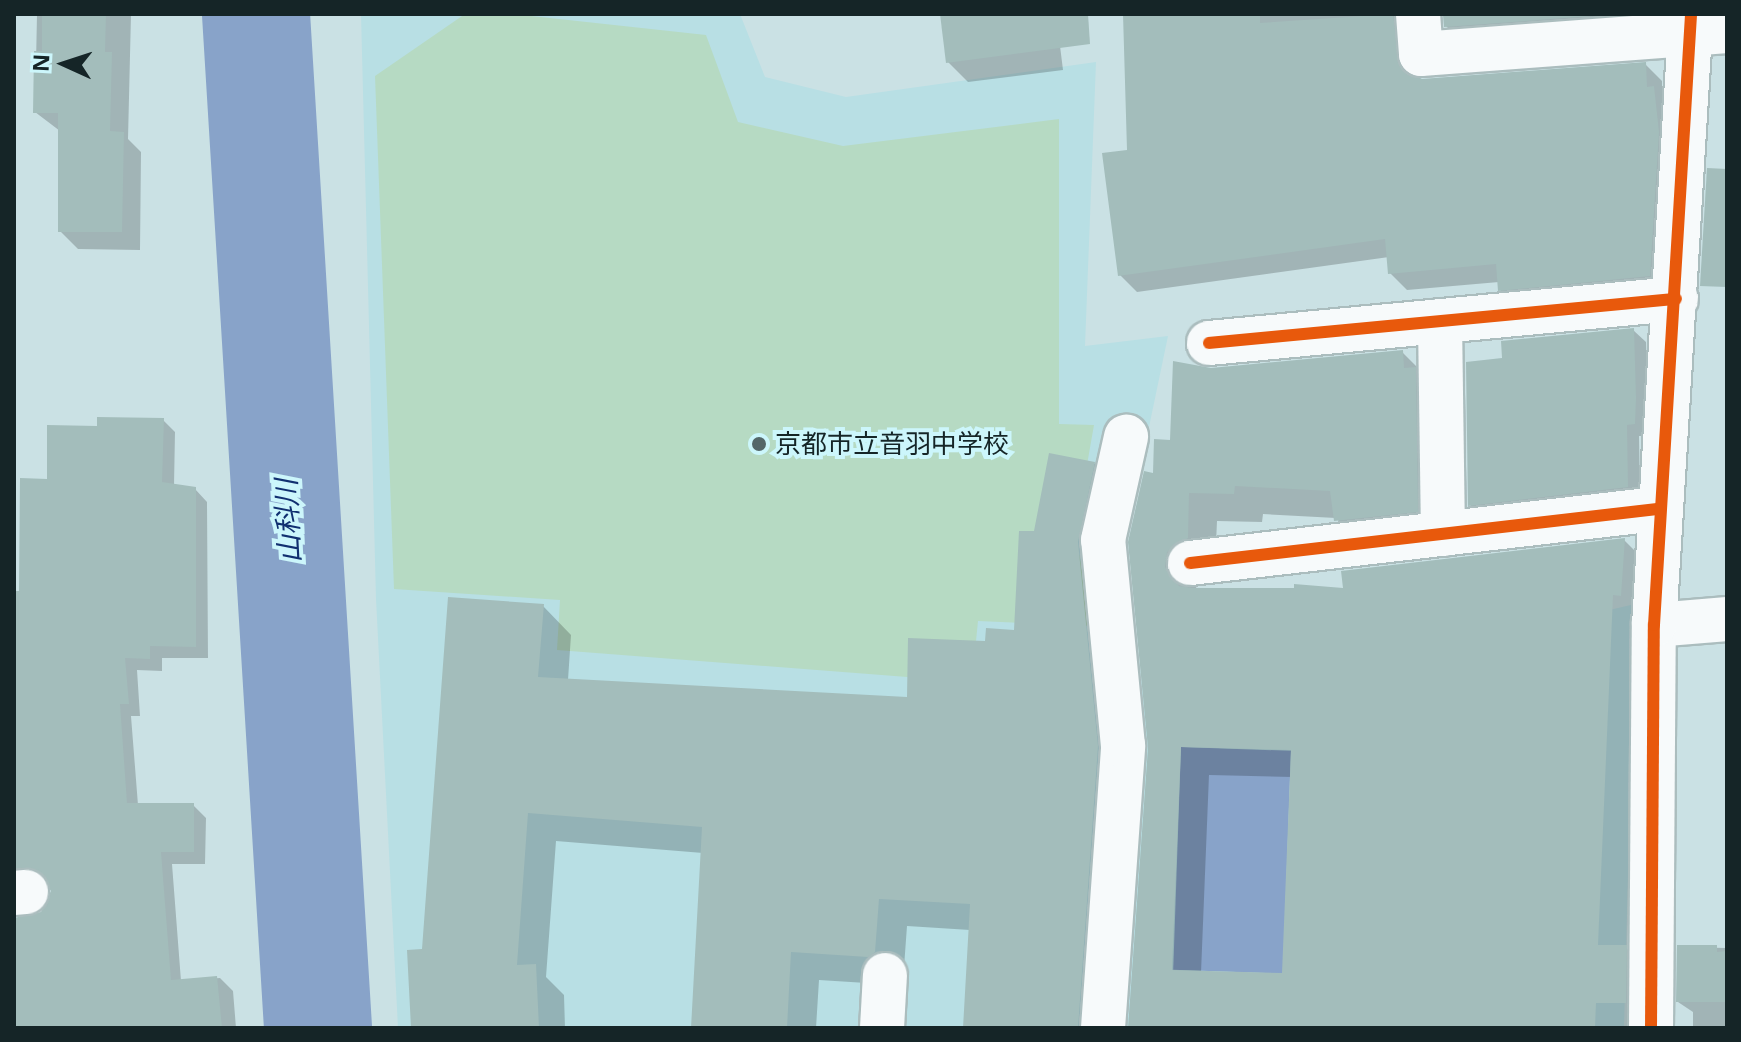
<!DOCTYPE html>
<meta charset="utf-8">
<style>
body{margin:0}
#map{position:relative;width:1741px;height:1042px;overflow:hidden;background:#cae1e4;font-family:"Noto Sans","Noto Sans JP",sans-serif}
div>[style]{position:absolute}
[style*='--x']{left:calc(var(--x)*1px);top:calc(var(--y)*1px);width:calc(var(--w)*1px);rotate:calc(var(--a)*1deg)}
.built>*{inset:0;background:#b8dfe4}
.green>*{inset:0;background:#b6dac3}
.water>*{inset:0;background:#88a3c9;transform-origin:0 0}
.shadow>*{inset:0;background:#0003}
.river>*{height:108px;margin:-54px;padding:0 54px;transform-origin:54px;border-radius:54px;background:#88a3c9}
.building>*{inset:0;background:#a3bdbb}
.roads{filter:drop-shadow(2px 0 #abbdbe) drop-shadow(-2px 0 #abbdbe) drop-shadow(0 2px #abbdbe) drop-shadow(0 -2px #abbdbe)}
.minor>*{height:44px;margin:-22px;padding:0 22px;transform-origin:22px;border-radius:22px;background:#f7fafb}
.cycleway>*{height:12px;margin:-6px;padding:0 6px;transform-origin:6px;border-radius:6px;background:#e8590c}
.dots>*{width:22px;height:22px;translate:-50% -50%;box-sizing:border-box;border:4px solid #ccf6fb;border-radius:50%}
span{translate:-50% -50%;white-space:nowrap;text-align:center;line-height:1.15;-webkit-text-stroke:8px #ccf6fb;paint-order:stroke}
.poi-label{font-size:26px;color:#152527}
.left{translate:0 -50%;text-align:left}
.water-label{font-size:28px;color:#113070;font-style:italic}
.frame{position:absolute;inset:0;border:16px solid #152527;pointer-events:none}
.north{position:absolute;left:24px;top:24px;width:80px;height:80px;-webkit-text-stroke:6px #ccf6fb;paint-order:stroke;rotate:273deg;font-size:22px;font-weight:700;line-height:32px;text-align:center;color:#152527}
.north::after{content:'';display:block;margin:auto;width:28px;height:36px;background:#152527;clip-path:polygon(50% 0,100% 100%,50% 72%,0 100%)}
</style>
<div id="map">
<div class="built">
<i style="clip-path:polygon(361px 14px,740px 14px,765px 77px,846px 97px,1096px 62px,1085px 346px,1168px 336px,1125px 542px,1146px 719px,1635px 604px,1624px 1028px,398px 1028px,376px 599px)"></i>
</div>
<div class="green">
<i style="clip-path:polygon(465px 14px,513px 14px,706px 35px,738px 122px,843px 146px,1059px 119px,1059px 424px,1094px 425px,1075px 533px,1093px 626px,978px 621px,972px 682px,557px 650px,560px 600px,394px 589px,375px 76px)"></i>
</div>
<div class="water">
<i style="left:1181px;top:747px;width:110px;height:223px;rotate:2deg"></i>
</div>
<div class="shadow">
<i style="clip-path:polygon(37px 14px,131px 14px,128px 139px,141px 152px,140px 250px,78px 249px,60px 231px,60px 131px,35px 112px)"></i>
<i style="clip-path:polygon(942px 14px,1056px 14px,1063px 70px,968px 82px,948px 62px)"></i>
<i style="clip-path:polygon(1136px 14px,1421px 14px,1412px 75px,1423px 81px,1645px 64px,1662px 81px,1662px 97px,1671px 105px,1666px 293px,1517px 307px,1500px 290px,1499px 282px,1407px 290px,1390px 273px,1389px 257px,1137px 292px,1120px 275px)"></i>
<i style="clip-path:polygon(1443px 14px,1655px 14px,1656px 29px,1463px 43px,1446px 26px)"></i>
<i style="clip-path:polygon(1633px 330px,1646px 342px,1648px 411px,1646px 436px,1639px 436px,1640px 499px,1482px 517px,1470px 505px,1504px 360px)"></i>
<i style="clip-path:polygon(evenodd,1402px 352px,1431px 381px,1446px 540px,1365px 549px,1336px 518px,1263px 514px,1262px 522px,1217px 521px,1215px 567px,1203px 572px,1196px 588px,1346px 590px,1624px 540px,1653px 569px,1641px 623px,1627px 949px,1655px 976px,1654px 1028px,1130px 1028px,1150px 748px,1155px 475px,1211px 370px,1402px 352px,1209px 775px,1292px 777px,1284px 976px,1201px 973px,1209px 775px)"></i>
<i style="clip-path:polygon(163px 420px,175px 432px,174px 486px,195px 489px,207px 502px,208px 658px,162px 658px,162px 671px,137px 670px,140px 716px,131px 716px,138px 805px,193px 805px,206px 818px,205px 864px,172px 864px,181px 981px,220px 978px,233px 991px,236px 1028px,14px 1028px,14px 919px,42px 914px,53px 891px,48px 882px,14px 885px,14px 796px,49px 481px,99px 428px)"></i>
<i style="clip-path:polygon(1094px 463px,1123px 492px,1108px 1028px,965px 1028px,970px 930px,907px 926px,903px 981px,898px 985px,819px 980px,816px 1028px,693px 1028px,703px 853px,556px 841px,546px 977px,564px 995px,565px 1028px,413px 1028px,424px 951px,543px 606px,571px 635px,568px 680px,909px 699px,987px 643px,1016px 632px,1035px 533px)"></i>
<i style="clip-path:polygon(1679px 947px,1727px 948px,1727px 1028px,1693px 1028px,1693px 1012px,1678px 1002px)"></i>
</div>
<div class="river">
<i style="--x:256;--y:14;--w:1016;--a:86.5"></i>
</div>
<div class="building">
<i style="clip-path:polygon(42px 14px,106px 14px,105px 52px,112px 52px,110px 131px,124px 132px,122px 232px,58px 232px,58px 113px,33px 113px,34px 51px,42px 51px)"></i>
<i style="clip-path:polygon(940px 14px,1088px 14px,1090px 44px,946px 63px)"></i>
<i style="clip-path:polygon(1123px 14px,1260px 14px,1260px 23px,1393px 14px,1400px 67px,1422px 79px,1646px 62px,1647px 87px,1654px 86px,1659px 132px,1650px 276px,1498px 291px,1496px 264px,1388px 274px,1385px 239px,1118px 276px,1102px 153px,1127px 150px)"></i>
<i style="clip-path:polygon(1443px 14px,1620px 14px,1444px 27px)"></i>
<i style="clip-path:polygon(1707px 168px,1727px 169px,1727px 287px,1700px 286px)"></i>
<i style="clip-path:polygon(1634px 328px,1636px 398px,1635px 424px,1627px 425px,1628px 487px,1468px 506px,1466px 362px,1502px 358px,1501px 341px)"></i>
<i style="clip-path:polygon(evenodd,1403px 350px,1404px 368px,1416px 367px,1418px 512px,1334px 521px,1330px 491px,1235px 486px,1234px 494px,1189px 493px,1188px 538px,1167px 552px,1165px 567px,1179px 586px,1192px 588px,1294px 588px,1294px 584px,1343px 588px,1341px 571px,1625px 538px,1621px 596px,1613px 595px,1598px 945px,1627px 945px,1626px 1003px,1596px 1003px,1595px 1028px,1128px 1028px,1148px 748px,1128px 542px,1144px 471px,1153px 473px,1154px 439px,1170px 440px,1173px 361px,1211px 368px,1403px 350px,1181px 747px,1291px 750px,1282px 973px,1172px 970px,1181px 747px)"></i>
<i style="clip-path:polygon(97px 417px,164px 418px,162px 482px,196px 487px,196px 647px,150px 646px,150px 659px,125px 658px,129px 704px,120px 704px,127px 803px,194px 803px,194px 852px,161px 852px,171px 980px,217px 976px,222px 1028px,14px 1028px,14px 918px,41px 912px,51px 891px,37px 870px,14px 868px,14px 591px,19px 591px,20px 478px,47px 479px,47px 425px,97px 426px)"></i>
<i style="clip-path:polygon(1049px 453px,1095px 462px,1078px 542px,1098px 746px,1078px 1028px,963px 1028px,970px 904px,879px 899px,875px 952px,868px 957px,791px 952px,787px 1028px,691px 1028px,702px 827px,528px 813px,517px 965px,536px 964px,539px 1028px,411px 1028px,407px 950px,422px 949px,448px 597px,544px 604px,538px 677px,907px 697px,908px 638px,985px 641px,986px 628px,1014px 630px,1019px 531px,1034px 531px)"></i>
<i style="clip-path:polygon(1677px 945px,1717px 945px,1717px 952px,1727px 951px,1727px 1002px,1676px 1002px)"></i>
</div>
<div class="roads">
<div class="minor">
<i style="--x:1418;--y:14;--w:40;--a:85.7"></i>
<i style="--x:1421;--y:54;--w:307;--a:-4.3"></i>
<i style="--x:1440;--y:321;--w:213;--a:89.2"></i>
<i style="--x:1209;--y:343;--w:469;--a:-5.4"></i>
<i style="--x:1190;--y:563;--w:473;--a:-6.6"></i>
<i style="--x:1654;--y:625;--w:73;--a:-4.7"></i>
<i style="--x:14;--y:893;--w:12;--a:-5"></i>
<i style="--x:882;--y:1028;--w:53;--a:-86.8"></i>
<i style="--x:1103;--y:1028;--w:283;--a:-85.9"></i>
<i style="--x:1123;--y:746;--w:207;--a:-95.5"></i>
<i style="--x:1103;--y:540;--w:106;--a:-77.4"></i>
<i style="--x:1651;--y:1028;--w:403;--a:-89.6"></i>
<i style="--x:1654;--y:625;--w:612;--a:-86.53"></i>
</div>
</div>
<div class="cycleway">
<i style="--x:1209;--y:343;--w:469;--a:-5.4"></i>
<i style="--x:1190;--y:563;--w:473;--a:-6.6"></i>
<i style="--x:1651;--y:1028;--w:403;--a:-89.6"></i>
<i style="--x:1654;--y:625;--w:612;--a:-86.53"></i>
</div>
<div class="dots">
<i style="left:759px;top:444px;background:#546769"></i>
</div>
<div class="poi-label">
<span class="left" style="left:775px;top:444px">京都市立音羽中学校</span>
</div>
<div class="water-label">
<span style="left:287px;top:521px;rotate:-93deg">山科川</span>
</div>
<div class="frame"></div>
<div class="north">N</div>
</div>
